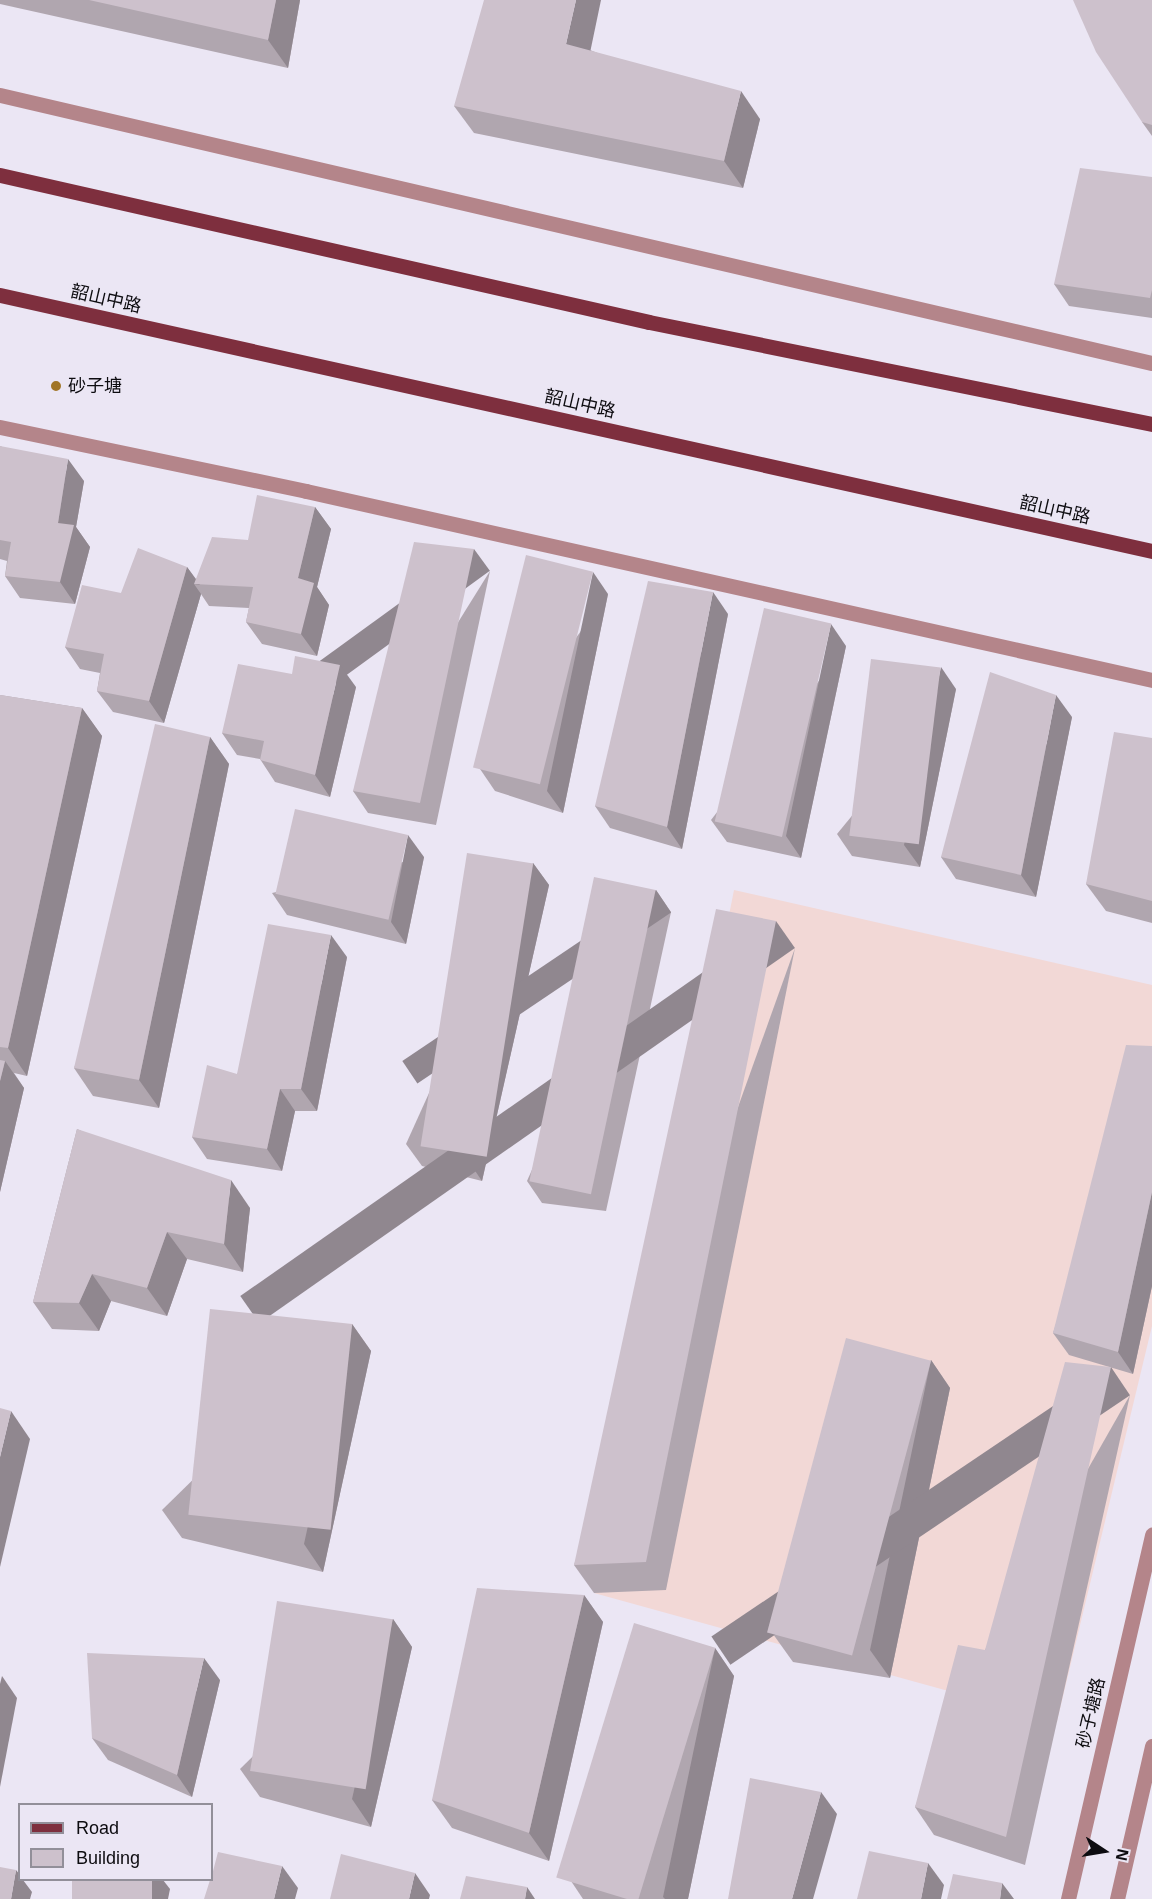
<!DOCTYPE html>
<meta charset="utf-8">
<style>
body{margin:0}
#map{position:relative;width:1152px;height:1899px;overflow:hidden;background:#ebe6f4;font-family:Helvetica,"Noto Sans SC",sans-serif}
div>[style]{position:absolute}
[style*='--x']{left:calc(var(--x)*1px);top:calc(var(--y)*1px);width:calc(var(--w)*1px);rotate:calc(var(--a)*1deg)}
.education>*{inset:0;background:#f2d8d6}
.minor>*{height:15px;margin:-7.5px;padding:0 7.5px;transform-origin:7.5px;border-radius:7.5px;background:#b4858a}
.major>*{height:15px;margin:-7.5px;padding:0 7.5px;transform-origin:7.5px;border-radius:7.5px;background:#7e2f3e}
.wall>*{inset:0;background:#b0a6af}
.shaded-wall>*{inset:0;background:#90878f;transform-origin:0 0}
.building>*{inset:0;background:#cdc1cc;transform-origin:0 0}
.dots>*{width:16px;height:16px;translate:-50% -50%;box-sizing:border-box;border:3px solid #ebe6f4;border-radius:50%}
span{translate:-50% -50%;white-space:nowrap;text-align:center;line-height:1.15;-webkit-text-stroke:6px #ebe6f4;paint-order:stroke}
.street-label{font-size:18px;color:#0d0c10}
.poi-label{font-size:18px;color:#0d0c10}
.left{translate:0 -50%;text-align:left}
.legend{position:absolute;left:18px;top:1803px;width:195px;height:78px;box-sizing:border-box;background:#ebe6f4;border:2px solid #928f99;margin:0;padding:8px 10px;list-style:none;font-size:18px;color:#0d0c10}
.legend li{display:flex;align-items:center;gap:12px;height:30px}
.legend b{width:30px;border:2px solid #928f99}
.north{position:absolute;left:1074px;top:1821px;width:60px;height:60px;-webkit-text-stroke:4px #ebe6f4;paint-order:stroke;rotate:102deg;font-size:16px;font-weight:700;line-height:24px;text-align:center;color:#0d0c10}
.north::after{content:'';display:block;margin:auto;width:21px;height:27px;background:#0d0c10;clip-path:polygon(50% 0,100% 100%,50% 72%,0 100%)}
</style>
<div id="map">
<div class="education">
<i style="clip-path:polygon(734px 890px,1152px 985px,1152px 1326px,1057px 1721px,594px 1593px)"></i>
</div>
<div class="minor">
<i style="--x:0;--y:95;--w:1183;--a:13.1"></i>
<i style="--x:0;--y:427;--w:313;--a:11.8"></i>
<i style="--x:306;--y:491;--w:867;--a:12.59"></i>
<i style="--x:1068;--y:1899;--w:374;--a:-77"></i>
<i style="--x:1117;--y:1899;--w:157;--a:-77.1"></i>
</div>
<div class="major">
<i style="--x:0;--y:175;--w:665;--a:12.76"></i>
<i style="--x:649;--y:322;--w:513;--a:11.46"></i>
<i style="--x:0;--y:295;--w:1180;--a:12.53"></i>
</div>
<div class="wall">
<i style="clip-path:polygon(0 0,300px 0,288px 68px,0 4px)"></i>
<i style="clip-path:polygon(1152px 0,1152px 136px,1142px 122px)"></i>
<i style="clip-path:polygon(590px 50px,760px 119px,743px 188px,474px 133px,454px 106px)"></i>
<i style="clip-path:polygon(1152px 177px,1152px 318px,1069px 306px,1054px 284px)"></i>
<i style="clip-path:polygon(0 446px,84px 481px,76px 527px,90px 547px,75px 604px,20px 598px,5px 576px,7px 561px,0 559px)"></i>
<i style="clip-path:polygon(315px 507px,331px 529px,317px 587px,329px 605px,317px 656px,262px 644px,246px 622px,249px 608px,209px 606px,201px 594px,164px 723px,113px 712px,97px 691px,100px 673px,80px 669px,65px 647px,121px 593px,187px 567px,196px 579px,248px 540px)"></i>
<i style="clip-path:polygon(490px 571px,436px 825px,368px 813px,353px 791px)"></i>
<i style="clip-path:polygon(608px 594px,563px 813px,495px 791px,480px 769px)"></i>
<i style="clip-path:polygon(728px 614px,682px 849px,610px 828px,595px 806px)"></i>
<i style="clip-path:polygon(846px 646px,801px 858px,727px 842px,711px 820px)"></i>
<i style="clip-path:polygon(356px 687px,330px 797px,275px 782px,260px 759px,237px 755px,222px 733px)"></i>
<i style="clip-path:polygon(956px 689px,920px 867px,852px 856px,837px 834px)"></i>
<i style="clip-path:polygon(0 695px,82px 708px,102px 736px,27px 1076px,14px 1073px,24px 1088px,0 1192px)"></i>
<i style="clip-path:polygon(1072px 717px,1036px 897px,956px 879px,941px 857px)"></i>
<i style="clip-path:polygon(210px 737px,229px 764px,159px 1108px,93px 1096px,74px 1068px)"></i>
<i style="clip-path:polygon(1152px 738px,1152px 923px,1106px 911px,1086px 884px)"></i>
<i style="clip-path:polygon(424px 857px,406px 944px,287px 915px,272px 893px)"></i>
<i style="clip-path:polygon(533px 863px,549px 885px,482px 1181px,422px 1166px,406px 1144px)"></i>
<i style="clip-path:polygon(656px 890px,671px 912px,606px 1211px,542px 1203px,527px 1181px)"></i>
<i style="clip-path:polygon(795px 948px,666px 1590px,594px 1593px,574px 1565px)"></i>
<i style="clip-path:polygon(347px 957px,317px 1111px,295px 1111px,282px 1171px,207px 1159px,192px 1137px,237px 1074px)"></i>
<i style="clip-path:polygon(1152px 1046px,1152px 1286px,1133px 1374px,1069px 1355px,1053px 1333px)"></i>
<i style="clip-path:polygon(77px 1129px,250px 1208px,243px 1272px,187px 1259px,167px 1316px,111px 1301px,99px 1331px,52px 1329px,33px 1302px)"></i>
<i style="clip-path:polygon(352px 1324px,371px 1351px,323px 1572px,182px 1538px,162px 1510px)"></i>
<i style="clip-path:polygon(931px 1360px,950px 1388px,890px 1678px,793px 1662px,773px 1634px)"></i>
<i style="clip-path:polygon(1130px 1395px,1025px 1865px,934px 1835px,915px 1807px,985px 1650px)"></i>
<i style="clip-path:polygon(584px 1595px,603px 1622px,549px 1861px,452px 1828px,432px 1800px)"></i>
<i style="clip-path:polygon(393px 1619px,412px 1647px,371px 1827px,260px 1797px,240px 1769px)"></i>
<i style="clip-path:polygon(715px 1648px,734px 1676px,688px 1899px,583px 1899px,571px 1881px)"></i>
<i style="clip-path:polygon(220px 1680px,192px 1797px,108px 1760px,92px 1738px)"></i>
</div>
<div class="shaded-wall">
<i style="clip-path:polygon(276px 0,300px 0,288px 68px,268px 40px)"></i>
<i style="clip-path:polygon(576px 0,601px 0,586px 72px,566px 44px)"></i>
<i style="clip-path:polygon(741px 91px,760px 119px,743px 188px,724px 161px)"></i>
<i style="clip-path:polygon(68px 459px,84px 481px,76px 527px,90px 547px,75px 604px,60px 582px,58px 523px)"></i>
<i style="clip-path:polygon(315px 507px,331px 529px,317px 587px,329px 605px,317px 656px,301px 634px,298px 578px)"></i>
<i style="left:474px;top:549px;width:27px;height:260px;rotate:54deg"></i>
<i style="clip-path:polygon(187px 567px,200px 585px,194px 584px,201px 594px,164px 723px,149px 701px)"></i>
<i style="clip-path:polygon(593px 572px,608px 594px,563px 813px,547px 791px)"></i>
<i style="clip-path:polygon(713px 592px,728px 614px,682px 849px,667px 827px)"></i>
<i style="clip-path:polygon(831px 624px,846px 646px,801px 858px,786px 836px)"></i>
<i style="clip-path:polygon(340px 665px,356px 687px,330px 797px,315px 775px)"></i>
<i style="clip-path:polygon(941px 667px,956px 689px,920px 867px,904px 845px)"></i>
<i style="clip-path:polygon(1056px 695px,1072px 717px,1036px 897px,1021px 875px)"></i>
<i style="clip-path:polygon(82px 708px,102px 736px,27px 1076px,8px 1048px)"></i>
<i style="clip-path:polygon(210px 737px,229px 764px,159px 1108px,139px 1080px)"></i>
<i style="clip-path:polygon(408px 835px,424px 857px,406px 944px,391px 922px)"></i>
<i style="clip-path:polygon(533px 863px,549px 885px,482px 1181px,467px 1159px)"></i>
<i style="left:656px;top:890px;width:27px;height:306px;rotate:56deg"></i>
<i style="left:776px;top:921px;width:33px;height:654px;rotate:55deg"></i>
<i style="clip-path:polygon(331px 935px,347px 957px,317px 1111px,301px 1089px)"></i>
<i style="clip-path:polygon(5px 1061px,24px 1088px,0 1192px,0 1081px)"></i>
<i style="clip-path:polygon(280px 1089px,295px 1111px,282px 1171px,267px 1149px)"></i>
<i style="clip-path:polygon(231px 1180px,250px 1208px,243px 1272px,224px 1244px)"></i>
<i style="clip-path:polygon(1152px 1192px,1152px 1286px,1133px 1374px,1118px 1352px)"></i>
<i style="clip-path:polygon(167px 1232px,187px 1259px,167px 1316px,147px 1288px)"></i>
<i style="clip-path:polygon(92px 1274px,111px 1301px,99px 1331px,79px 1303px)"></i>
<i style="clip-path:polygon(352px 1324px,371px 1351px,323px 1572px,304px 1544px)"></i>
<i style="clip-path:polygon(931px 1360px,950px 1388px,890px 1678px,870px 1650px)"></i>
<i style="left:1111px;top:1367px;width:34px;height:482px;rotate:56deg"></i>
<i style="clip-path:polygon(11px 1411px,30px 1439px,0 1567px,0 1457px)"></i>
<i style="clip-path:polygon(584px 1595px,603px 1622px,549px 1861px,529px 1833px)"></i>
<i style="clip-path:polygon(393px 1619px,412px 1647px,371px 1827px,352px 1799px)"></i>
<i style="clip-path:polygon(715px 1648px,734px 1676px,688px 1899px,665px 1899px,663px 1897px)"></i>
<i style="clip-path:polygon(204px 1658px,220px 1680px,192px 1797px,177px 1775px)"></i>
<i style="clip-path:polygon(2px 1676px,17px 1698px,0 1787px,0 1684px)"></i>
<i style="clip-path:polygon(821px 1792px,837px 1814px,813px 1899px,792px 1899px)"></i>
<i style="clip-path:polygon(928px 1863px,944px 1885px,941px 1899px,921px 1899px)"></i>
<i style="clip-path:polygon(282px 1866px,298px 1888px,295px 1899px,274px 1899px)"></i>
<i style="clip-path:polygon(16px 1870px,20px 1875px,20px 1880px,23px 1880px,32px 1892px,30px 1899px,11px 1899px)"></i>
<i style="clip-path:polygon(415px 1873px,430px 1895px,429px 1899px,409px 1899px)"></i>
<i style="clip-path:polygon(152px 1880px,163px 1880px,170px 1889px,168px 1899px,148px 1899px)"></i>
<i style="clip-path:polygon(1002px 1883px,1014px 1899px,1000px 1899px)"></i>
<i style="clip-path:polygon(527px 1887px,535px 1899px,525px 1899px)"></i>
</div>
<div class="building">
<i style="clip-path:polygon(89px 0,276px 0,268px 40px)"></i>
<i style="clip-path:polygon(484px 0,576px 0,566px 44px,741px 91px,724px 161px,454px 106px)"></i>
<i style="clip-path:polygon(1073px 0,1152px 0,1152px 125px,1142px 122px,1096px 52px)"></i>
<i style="clip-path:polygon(1080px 168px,1152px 177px,1152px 290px,1150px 298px,1054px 284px)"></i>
<i style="clip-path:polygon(0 446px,68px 459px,58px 523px,74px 525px,60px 582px,5px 576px,11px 542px,0 540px)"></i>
<i style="clip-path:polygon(257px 495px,315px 507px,298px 578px,314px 583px,301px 634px,246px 622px,253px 587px,194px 584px,212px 537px,248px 540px)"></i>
<i style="clip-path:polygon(414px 542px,474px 549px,420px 803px,353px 791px)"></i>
<i style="clip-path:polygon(138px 548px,187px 567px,149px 701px,97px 691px,104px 654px,65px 647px,82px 585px,121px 593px)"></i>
<i style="left:526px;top:555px;width:69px;height:219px;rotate:14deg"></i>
<i style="clip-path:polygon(648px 581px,713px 592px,667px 827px,595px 806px)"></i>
<i style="left:764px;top:608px;width:69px;height:219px;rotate:13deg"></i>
<i style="clip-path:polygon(295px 656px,340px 665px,315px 775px,260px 760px,264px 741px,222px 733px,238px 664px,292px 674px)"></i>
<i style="left:871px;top:659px;width:70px;height:178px;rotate:7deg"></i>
<i style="clip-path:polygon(990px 672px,1056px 695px,1021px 875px,941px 857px)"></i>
<i style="clip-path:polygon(0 695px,82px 708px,8px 1048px,0 1047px)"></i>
<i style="clip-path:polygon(155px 724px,210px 737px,139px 1080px,74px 1068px)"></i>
<i style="clip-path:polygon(1114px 732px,1152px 738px,1152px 901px,1086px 884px)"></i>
<i style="left:295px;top:809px;width:116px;height:87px;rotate:13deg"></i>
<i style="left:467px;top:853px;width:67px;height:297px;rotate:9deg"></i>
<i style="left:594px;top:877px;width:63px;height:311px;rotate:12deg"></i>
<i style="clip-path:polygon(716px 909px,776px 921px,646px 1562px,574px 1565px)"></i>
<i style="clip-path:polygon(268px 924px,331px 935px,301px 1089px,280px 1089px,267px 1149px,192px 1137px,207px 1065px,237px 1074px)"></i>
<i style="clip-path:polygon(1126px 1045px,1152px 1046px,1152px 1192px,1118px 1352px,1053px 1333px)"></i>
<i style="clip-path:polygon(0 1060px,5px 1061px,0 1081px)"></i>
<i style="clip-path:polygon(77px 1129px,231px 1180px,224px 1244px,167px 1232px,147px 1288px,92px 1274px,79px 1303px,33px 1302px)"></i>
<i style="left:210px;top:1309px;width:143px;height:207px;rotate:6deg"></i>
<i style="left:846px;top:1338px;width:88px;height:305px;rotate:15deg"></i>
<i style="clip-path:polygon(1065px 1362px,1111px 1367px,1006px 1837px,915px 1807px,958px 1645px,985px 1650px)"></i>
<i style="clip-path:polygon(0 1408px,11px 1411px,0 1457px)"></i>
<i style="clip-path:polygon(477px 1588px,584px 1595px,529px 1833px,432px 1800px)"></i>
<i style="left:277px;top:1601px;width:117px;height:172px;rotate:9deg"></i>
<i style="left:634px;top:1623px;width:85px;height:266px;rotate:17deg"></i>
<i style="clip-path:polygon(87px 1653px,204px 1658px,177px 1775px,92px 1738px)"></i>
<i style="clip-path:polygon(750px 1778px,821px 1792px,792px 1899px,728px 1899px)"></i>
<i style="clip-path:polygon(869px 1851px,928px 1863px,921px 1899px,857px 1899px)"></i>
<i style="clip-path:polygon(218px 1852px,282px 1866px,274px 1899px,204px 1899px,210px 1880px,212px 1880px,212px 1875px)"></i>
<i style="clip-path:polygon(341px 1854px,415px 1873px,409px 1899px,330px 1899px)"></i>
<i style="clip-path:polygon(0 1867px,16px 1870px,11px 1899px,0 1899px)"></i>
<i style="clip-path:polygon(953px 1874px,1002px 1883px,1000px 1899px,947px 1899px)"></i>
<i style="clip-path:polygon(466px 1876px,527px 1887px,525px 1899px,460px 1899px)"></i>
<i style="left:72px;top:1880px;width:80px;height:19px"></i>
</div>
<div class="dots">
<i style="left:56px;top:386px;background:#a17526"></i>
</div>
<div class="street-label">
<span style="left:106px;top:299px;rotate:13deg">韶山中路</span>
<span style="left:580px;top:404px;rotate:13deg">韶山中路</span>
<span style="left:1055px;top:510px;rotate:13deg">韶山中路</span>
<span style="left:1091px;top:1713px;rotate:-77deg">砂子塘路</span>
</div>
<div class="poi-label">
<span class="left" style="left:68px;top:386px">砂子塘</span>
</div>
<ul class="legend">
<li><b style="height:8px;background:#7e2f3e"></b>Road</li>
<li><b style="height:16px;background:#cdc1cc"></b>Building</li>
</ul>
<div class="north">N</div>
</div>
